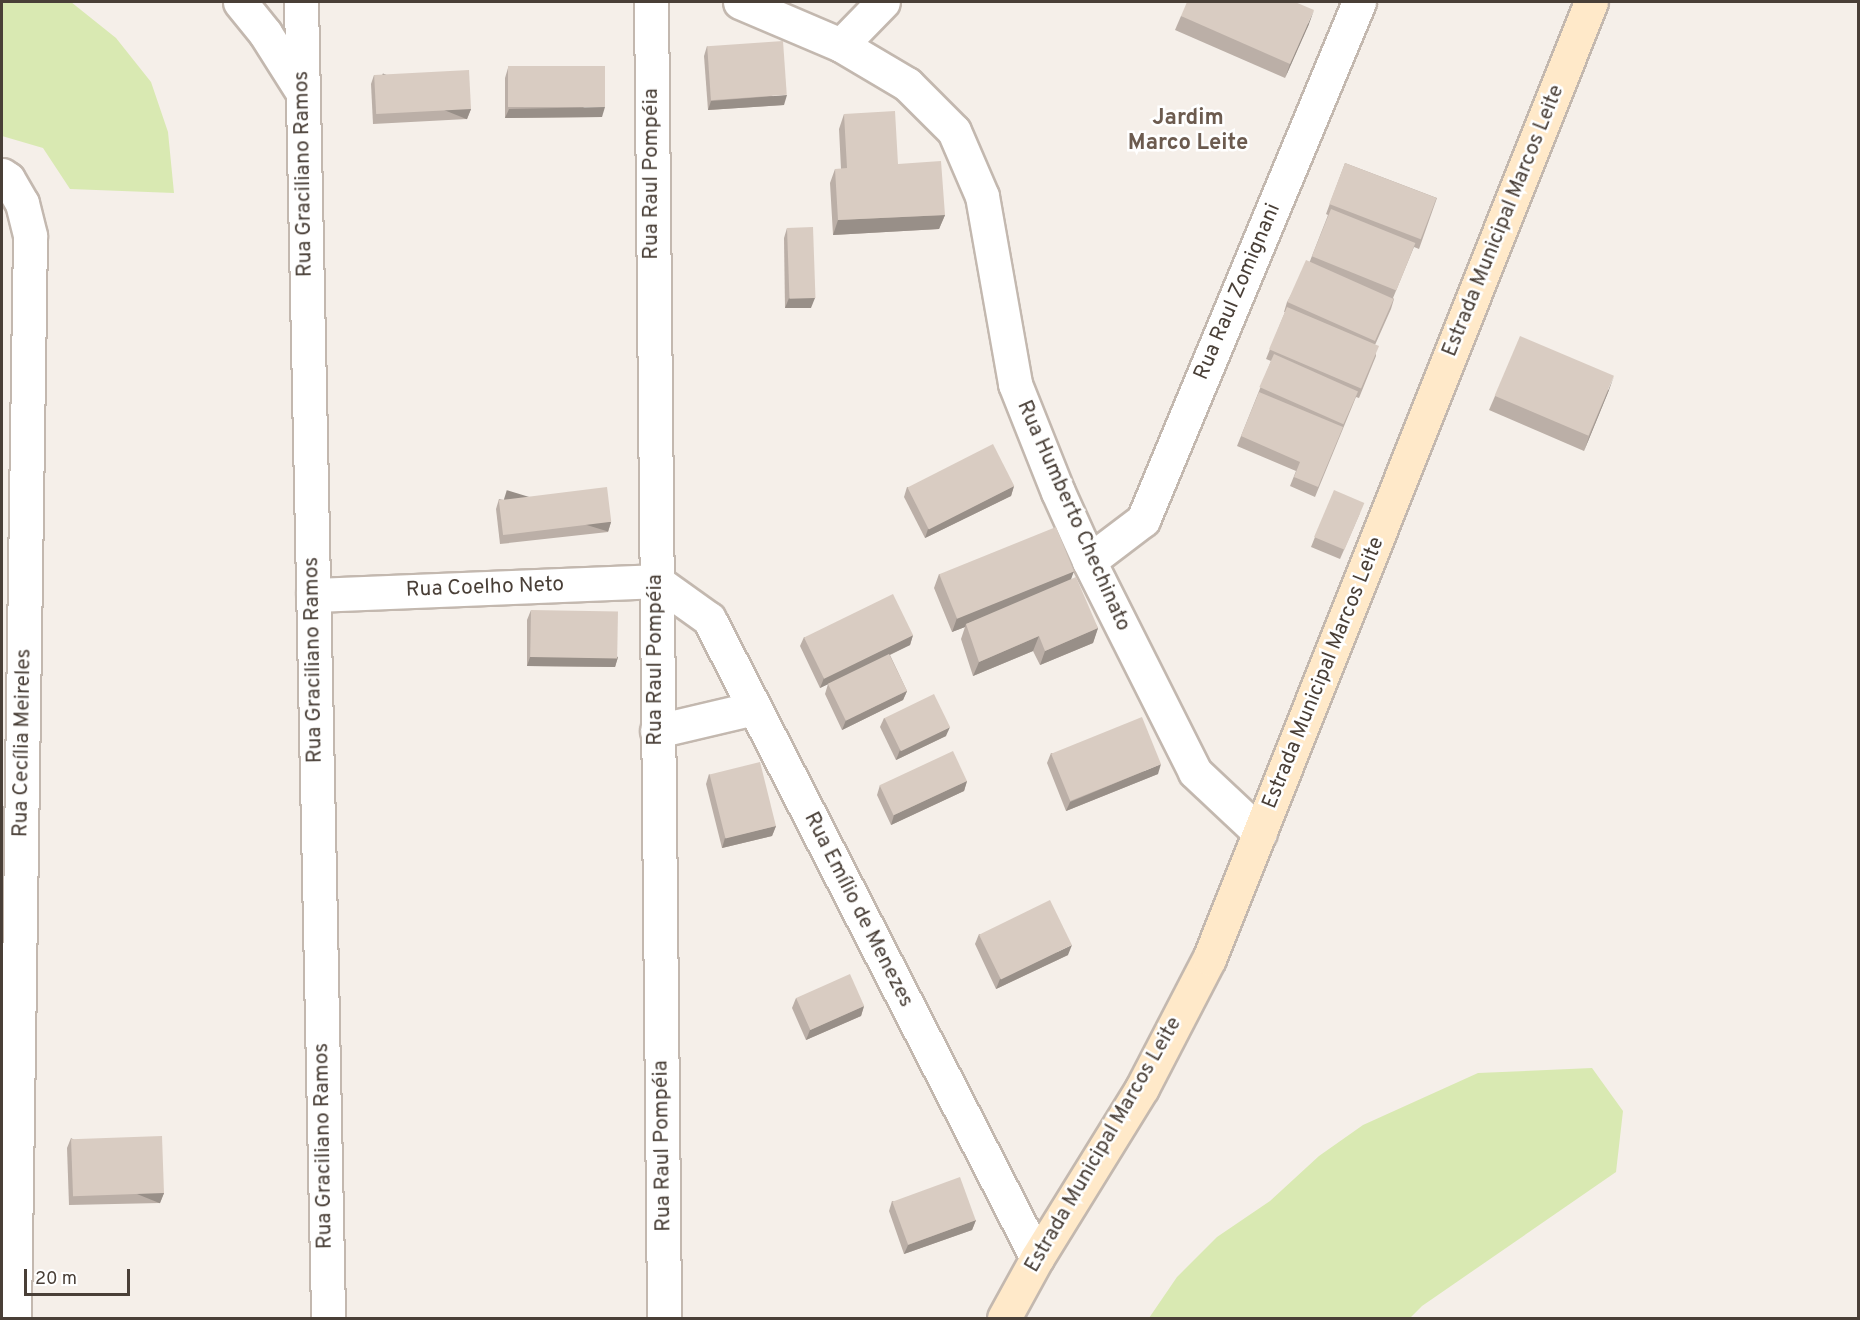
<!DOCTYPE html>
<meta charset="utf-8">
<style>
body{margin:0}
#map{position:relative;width:1860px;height:1320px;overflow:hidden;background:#f5efe9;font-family:Overpass,sans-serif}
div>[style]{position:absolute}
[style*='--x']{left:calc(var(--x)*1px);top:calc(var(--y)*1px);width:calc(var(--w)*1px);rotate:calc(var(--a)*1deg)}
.green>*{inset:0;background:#d9e9b2}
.roads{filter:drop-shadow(2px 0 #c3b8af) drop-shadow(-2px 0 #c3b8af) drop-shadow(0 2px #c3b8af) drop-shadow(0 -2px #c3b8af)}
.street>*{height:33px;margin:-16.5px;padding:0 16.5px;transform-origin:16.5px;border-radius:16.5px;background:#fff}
.secondary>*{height:33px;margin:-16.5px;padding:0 16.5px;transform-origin:16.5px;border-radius:16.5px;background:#ffe9c9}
.wall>*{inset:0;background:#bbafa7}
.shaded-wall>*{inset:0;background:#988f88;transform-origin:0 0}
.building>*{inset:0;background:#d9ccc2;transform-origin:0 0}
span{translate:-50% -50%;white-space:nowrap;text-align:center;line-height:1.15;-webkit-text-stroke:5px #fff;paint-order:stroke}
.street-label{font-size:21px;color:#493f37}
.neighbourhood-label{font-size:22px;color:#6c5b4f;font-weight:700}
.frame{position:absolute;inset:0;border:3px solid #493f37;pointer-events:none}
.scale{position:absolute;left:24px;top:1269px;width:106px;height:27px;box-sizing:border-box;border:3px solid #493f37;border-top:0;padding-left:8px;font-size:18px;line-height:21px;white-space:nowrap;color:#493f37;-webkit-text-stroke:4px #fff;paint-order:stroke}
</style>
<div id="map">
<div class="green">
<i style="clip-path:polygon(2px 2px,71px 2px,116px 38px,151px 82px,168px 132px,174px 193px,70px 189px,43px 148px,2px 136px)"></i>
<i style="clip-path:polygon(1592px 1068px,1623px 1111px,1616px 1172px,1422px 1306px,1410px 1318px,1149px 1318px,1177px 1277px,1217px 1237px,1270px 1201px,1319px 1156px,1363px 1125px,1478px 1073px)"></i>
</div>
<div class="roads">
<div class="street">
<i style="--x:240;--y:2;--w:40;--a:51"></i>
<i style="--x:265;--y:33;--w:71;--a:57.7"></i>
<i style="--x:301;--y:2;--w:1316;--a:88.82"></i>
<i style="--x:651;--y:2;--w:1316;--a:89.43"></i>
<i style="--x:740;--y:2;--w:110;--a:23.1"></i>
<i style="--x:841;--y:45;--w:77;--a:30.6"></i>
<i style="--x:907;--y:84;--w:66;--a:45"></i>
<i style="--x:954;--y:131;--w:71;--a:66.7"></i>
<i style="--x:982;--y:196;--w:191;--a:80"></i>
<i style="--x:1015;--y:384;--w:116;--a:68.3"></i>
<i style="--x:1058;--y:492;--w:76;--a:65.8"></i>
<i style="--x:1089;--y:561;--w:236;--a:63.3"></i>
<i style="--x:1195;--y:772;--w:89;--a:43.2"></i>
<i style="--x:841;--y:45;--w:60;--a:-45.7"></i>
<i style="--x:2;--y:175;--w:7;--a:34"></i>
<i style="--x:8;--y:179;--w:28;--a:60"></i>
<i style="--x:22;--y:203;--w:34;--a:76"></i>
<i style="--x:30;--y:236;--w:1082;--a:90.85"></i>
<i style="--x:1089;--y:561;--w:68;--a:-37.2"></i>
<i style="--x:1143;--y:520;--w:561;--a:-67.36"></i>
<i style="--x:313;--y:595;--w:343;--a:-2.3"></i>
<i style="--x:656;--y:581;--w:65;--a:35.6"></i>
<i style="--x:709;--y:619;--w:718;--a:62.83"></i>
<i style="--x:657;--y:731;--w:100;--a:-13.3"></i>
</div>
<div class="secondary">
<i style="--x:1004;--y:1318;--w:68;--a:-61.2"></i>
<i style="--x:1037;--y:1258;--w:200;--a:-58.3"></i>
<i style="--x:1142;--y:1088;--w:145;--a:-62.6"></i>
<i style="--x:1209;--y:959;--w:1030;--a:-68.24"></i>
</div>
</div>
<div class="wall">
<i style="clip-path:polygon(1181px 16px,1309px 24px,1285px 78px,1175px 30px)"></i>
<i style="clip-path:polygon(707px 46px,784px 105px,708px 110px,704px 56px)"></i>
<i style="clip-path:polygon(508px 68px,602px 117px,505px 118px,505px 78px)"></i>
<i style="clip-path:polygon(374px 75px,471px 109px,467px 119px,373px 124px,371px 84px)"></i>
<i style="clip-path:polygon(844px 114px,898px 164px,945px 215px,939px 229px,833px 235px,830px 183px,835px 169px,841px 169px,839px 129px)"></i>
<i style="clip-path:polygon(1345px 163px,1437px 198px,1419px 249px,1414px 247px,1393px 298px,1394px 299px,1391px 309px,1375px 345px,1376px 356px,1359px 398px,1356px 397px,1315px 497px,1290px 486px,1296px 471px,1237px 446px,1271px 361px,1266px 359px,1285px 312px,1284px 312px,1287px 302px,1310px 261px,1328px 215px,1326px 214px)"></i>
<i style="clip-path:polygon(787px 228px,811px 308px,785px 308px,784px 238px)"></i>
<i style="clip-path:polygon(1609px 390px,1584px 451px,1489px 410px,1495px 396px)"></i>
<i style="clip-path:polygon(1014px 486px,1011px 496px,925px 538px,904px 497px,907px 487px)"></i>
<i style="clip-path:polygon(499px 499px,611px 522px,608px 532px,500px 544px,496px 509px)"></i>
<i style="clip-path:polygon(1360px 513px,1340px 559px,1311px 547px,1315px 537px)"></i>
<i style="clip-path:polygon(1074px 571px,1070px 580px,1098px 628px,1093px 643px,1040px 665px,1033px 651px,973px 676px,961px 639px,965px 627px,952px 632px,934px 588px,939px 574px)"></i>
<i style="clip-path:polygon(531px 610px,618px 657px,615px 667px,527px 666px,527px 620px)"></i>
<i style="clip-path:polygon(913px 635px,910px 645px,890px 655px,907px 691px,903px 700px,842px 730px,825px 694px,828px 684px,820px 688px,800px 646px,804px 637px)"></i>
<i style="clip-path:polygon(884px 718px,946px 736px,896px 760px,880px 727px)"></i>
<i style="clip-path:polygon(1051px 753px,1158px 774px,1066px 811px,1047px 763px)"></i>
<i style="clip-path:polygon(709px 774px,776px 826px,772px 836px,722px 848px,706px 784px)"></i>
<i style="clip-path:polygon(967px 781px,964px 791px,891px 825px,877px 795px,880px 785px)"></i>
<i style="clip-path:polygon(979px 934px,1068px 955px,996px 989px,975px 944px)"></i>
<i style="clip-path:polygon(796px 998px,864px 1006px,861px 1016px,806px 1040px,792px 1008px)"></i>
<i style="clip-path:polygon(71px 1138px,164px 1193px,160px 1203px,69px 1205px,67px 1148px)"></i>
<i style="clip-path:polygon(892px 1201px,976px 1220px,972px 1230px,904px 1254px,889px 1211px)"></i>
</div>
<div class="shaded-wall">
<i style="clip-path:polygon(1314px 10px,1309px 24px,1285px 78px,1290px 64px)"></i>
<i style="clip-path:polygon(787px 95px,784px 105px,708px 110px,711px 101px)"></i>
<i style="clip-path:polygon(605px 107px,602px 117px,505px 118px,509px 109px)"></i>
<i style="left:471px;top:109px;width:11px;height:95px;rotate:112deg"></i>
<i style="clip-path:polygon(945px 215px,939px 229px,833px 235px,838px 220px)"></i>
<i style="clip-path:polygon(789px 298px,815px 298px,811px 308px,785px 308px)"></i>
<i style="clip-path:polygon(1614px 376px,1609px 390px,1584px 451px,1589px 437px)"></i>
<i style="clip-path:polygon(1014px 486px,1011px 496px,925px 538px,928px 529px)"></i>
<i style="left:611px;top:522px;width:10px;height:109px;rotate:107deg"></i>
<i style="clip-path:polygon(1074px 571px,1069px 585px,966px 624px,965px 627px,952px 632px,957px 618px)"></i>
<i style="clip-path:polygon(1098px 628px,1093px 643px,1040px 665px,1045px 651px)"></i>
<i style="clip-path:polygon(913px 635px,910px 645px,820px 688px,824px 678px)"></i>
<i style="clip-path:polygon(1039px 636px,1033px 651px,973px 676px,979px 662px)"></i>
<i style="clip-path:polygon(530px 657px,618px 657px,615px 667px,527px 666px)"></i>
<i style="clip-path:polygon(907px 691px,903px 700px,842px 730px,846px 720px)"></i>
<i style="clip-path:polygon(950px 727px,946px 736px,896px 760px,900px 750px)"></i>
<i style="clip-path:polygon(1161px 764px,1158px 774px,1066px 811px,1070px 802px)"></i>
<i style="clip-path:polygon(967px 781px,964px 791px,891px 825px,894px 815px)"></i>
<i style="clip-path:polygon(776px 826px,772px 836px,722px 848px,725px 838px)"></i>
<i style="clip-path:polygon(1072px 945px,1068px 955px,996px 989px,1000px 979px)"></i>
<i style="clip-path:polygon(864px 1006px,861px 1016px,806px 1040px,810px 1030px)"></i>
<i style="left:164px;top:1193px;width:11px;height:92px;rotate:112deg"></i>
<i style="clip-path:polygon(976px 1220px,972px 1230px,904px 1254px,908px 1245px)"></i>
</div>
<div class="building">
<i style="clip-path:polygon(1187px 2px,1295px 2px,1314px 10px,1290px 64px,1181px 16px)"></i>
<i style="left:783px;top:41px;width:54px;height:76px;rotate:86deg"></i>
<i style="left:605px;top:66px;width:41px;height:97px;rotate:90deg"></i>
<i style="left:469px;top:70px;width:39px;height:95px;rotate:87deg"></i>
<i style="clip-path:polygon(895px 111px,898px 164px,941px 161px,945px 215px,838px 220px,835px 169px,847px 168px,844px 114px)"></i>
<i style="left:1345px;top:163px;width:98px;height:44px;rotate:21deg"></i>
<i style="left:1331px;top:209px;width:91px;height:51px;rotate:22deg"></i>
<i style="left:813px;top:227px;width:71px;height:26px;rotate:88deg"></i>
<i style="left:1306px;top:260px;width:96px;height:46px;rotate:24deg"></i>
<i style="left:1287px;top:307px;width:100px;height:46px;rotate:23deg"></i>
<i style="left:1520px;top:336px;width:102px;height:65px;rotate:23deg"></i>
<i style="left:1274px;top:354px;width:92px;height:36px;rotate:24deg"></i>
<i style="clip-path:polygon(1259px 392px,1343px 427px,1318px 487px,1294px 477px,1300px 462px,1241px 436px)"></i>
<i style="left:993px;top:444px;width:47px;height:96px;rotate:63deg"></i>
<i style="left:607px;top:487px;width:35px;height:109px;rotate:83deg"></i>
<i style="left:1334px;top:490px;width:33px;height:51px;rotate:23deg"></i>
<i style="left:1056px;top:527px;width:48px;height:126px;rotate:68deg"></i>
<i style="clip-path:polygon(1076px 577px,1098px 628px,1045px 651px,1039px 636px,979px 662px,966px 624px)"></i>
<i style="left:893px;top:594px;width:46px;height:99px;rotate:64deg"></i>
<i style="left:531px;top:610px;width:87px;height:47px;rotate:1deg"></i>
<i style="left:889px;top:654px;width:41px;height:68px;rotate:64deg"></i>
<i style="left:934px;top:694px;width:37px;height:55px;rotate:64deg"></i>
<i style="left:1142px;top:717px;width:51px;height:98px;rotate:68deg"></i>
<i style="left:953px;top:751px;width:33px;height:81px;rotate:65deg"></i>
<i style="left:760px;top:762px;width:66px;height:52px;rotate:76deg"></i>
<i style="left:1050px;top:900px;width:50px;height:79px;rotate:64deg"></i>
<i style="left:850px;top:974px;width:35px;height:59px;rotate:66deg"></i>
<i style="left:162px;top:1136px;width:57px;height:91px;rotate:88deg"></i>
<i style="left:960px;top:1177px;width:46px;height:72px;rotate:70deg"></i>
</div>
<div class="street-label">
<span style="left:304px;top:174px;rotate:-91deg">Rua Graciliano Ramos</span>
<span style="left:652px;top:174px;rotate:-90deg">Rua Raul Pompéia</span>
<span style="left:1504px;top:221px;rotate:-68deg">Estrada Municipal Marcos Leite</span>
<span style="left:1238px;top:292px;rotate:-67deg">Rua Raul Zomignani</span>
<span style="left:1073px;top:516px;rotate:66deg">Rua Humberto Chechinato</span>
<span style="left:485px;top:588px;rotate:-2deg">Rua Coelho Neto</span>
<span style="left:314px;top:660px;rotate:-91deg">Rua Graciliano Ramos</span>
<span style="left:656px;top:660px;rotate:-90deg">Rua Raul Pompéia</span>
<span style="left:1324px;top:673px;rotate:-68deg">Estrada Municipal Marcos Leite</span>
<span style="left:23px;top:743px;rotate:-89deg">Rua Cecília Meireles</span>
<span style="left:858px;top:910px;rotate:63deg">Rua Emílio de Menezes</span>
<span style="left:1104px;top:1145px;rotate:-60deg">Estrada Municipal Marcos Leite</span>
<span style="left:324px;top:1146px;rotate:-91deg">Rua Graciliano Ramos</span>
<span style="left:663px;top:1146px;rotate:-91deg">Rua Raul Pompéia</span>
</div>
<div class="neighbourhood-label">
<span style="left:1188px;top:131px">Jardim<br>Marco Leite</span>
</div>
<div class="frame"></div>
<div class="scale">20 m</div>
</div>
